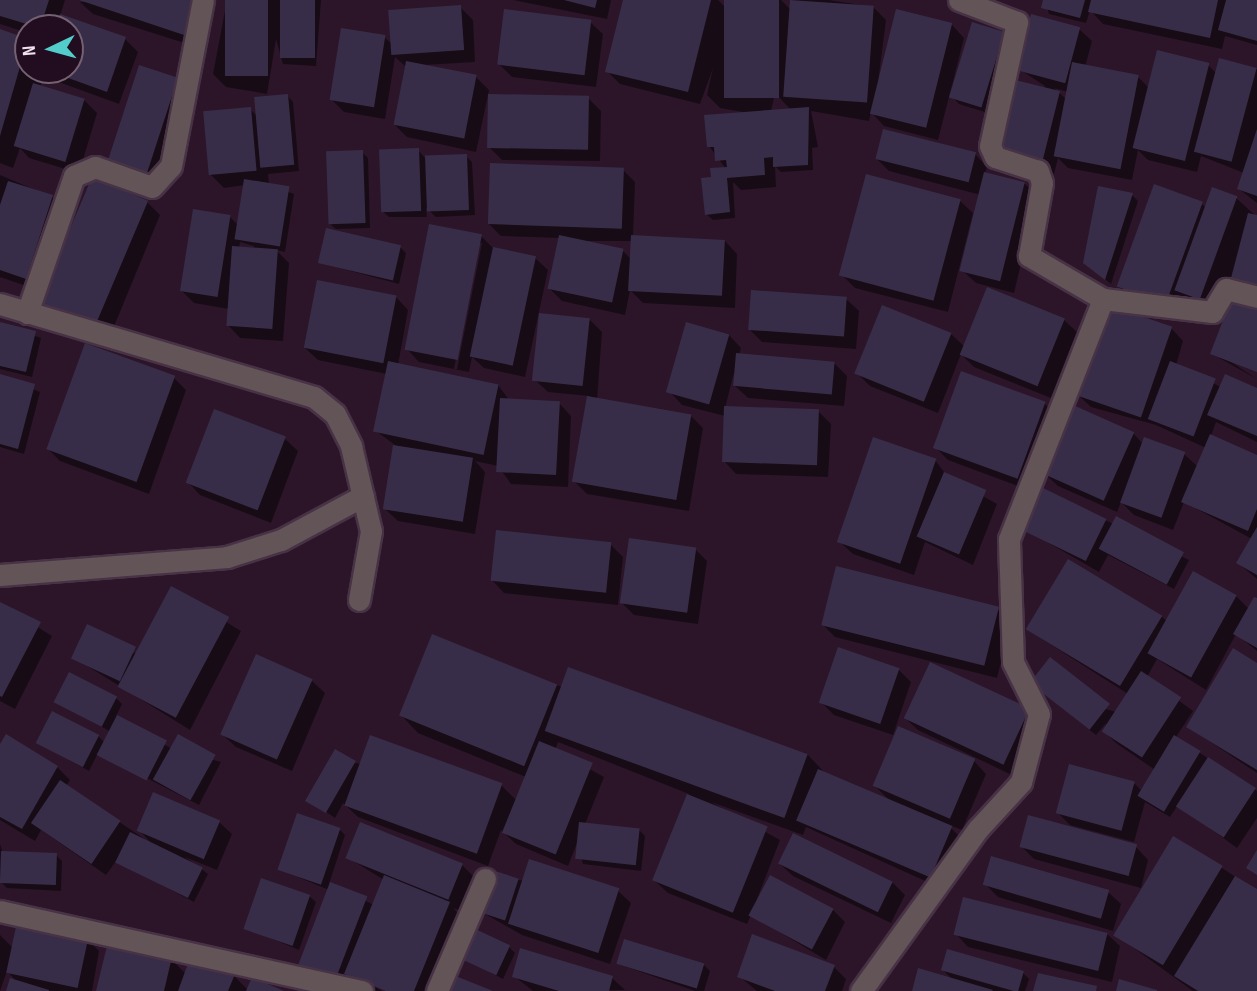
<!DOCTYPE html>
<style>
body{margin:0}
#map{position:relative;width:1257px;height:991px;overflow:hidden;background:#2c1529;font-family:"Sofia Sans Condensed",sans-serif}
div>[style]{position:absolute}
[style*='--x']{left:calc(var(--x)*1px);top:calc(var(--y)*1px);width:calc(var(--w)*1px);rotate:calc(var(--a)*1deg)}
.shadow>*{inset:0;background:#0007}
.building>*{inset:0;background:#382d48;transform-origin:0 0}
.roads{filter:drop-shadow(2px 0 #483245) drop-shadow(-2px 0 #483245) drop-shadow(0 2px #483245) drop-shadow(0 -2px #483245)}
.minor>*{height:21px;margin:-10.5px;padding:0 10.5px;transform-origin:10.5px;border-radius:10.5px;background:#635458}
span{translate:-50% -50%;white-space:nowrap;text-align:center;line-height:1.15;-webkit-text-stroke:5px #220c20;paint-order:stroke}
.north{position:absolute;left:14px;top:14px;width:70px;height:70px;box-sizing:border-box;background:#220c20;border:2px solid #756172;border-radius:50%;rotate:265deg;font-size:19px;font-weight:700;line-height:28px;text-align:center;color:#f1e1ee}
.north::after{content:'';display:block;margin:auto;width:24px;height:32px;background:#52cdcc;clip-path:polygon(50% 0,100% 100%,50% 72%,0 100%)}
</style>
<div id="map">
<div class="shadow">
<i style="clip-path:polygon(0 0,65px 0,60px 16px,125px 39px,138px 52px,119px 104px,56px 81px,46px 71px,40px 87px,84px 100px,97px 113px,79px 173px,29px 158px,20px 148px,13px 168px,0 163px,0 31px,28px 41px,28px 70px,70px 70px,70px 28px,28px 33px,0 24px)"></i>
<i style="clip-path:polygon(202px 0,197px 47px,93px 14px,80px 2px)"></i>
<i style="clip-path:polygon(227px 0,321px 0,316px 66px,283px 64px,276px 39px,267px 94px,226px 87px,213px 74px)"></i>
<i style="clip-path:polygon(513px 0,611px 0,607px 19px)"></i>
<i style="clip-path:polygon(evenodd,625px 0,718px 0,725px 7px,726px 0,781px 0,790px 9px,791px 0,829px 0,873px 7px,886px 20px,876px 98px,898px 11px,952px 25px,964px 38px,938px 140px,884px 126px,871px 112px,869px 121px,811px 111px,818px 147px,812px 148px,813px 170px,781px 172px,775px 166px,776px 187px,741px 190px,733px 182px,735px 218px,713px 220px,706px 214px,713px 178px,726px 169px,709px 146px,743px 112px,720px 108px,707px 95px,713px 68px,700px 104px,620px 84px,607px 71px,625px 0,775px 93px,791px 110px,771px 111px,775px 93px)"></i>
<i style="clip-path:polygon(1045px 0,1257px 0,1257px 45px,1225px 36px,1222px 49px,1103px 24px,1090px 10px,1086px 23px,1049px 14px)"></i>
<i style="clip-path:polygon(460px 7px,473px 20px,475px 62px,424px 65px,476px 77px,489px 90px,476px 152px,407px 137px,395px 125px,405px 66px,395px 57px,385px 119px,344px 112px,331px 99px,384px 37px,392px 44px)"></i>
<i style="clip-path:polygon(590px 22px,603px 34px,596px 87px,512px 77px,499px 64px)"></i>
<i style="clip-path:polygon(evenodd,1079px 29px,1092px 41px,1085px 67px,1138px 77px,1149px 88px,1208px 65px,1217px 74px,1220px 60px,1257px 69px,1257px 203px,1239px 189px,1244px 173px,1201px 156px,1197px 172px,1148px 160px,1138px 150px,1132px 180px,1068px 168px,1058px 158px,1054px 174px,1015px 158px,1002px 146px,1045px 86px,1019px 69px,1079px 29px,1054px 88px,1068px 92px,1067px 100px,1054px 88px)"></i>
<i style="clip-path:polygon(1003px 34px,1009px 40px,988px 113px,959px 104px,953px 98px)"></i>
<i style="clip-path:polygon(177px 79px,159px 188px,122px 177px)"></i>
<i style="clip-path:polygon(evenodd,287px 95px,293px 102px,299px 171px,268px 174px,269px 185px,294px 194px,285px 252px,276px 250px,289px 263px,283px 341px,240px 338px,228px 325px,229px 309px,194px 303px,182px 291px,230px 217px,238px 225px,245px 185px,224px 188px,211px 175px,250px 109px,258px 117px,287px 95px,240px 242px,254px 246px,254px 249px,239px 248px,240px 242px)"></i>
<i style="clip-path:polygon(588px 98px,601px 111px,600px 161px,502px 160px,489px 147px)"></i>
<i style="clip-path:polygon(418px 150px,425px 158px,466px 156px,472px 162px,475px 215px,436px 217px,426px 208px,427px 217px,389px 217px,382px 211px)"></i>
<i style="clip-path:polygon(362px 152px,368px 158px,370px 228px,336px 229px,329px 223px)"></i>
<i style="clip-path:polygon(975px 154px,987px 167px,985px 174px,1025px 184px,1037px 196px,1014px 293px,976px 283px,963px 271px,981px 195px,889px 171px,877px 159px)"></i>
<i style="clip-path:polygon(evenodd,623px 170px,635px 182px,633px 236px,725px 241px,737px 254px,735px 308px,643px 303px,630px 290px,625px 315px,562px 301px,549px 288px,560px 238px,501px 236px,488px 223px,623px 170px,579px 241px,633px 241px,632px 260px,623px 251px,579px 241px)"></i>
<i style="clip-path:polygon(0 175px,52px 197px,65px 210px,38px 290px,0 277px)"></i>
<i style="clip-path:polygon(1132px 195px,1138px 201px,1111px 284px,1092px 269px)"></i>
<i style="clip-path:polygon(1236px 198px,1257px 217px,1220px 312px,1185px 296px,1177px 316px,1130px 298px,1118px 286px,1202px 204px,1207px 209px)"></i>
<i style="clip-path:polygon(960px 201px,973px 213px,948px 312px,855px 288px,842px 275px)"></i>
<i style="clip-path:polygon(147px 202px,160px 215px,108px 341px,53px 318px)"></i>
<i style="clip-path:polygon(evenodd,481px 236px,493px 248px,535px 258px,548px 270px,525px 377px,484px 368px,472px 357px,469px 372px,419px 362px,407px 349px,481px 236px,478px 243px,482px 243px,457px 369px,454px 369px,478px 243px)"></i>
<i style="clip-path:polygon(400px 247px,406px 253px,399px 284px,321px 263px)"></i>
<i style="clip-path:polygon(987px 289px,1064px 320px,1077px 332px,1051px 398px,974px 367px,961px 354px,938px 413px,870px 386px,858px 374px,951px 334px,965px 347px)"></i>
<i style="clip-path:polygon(396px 297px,408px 310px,398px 365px,498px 385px,510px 401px,559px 403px,571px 416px,568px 487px,511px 484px,498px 466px,475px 461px,485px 472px,475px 534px,398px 521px,385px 509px,395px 445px,376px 431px,387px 374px,318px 360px,305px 348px)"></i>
<i style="clip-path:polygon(846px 299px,859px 311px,856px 349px,762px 342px,749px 329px)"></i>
<i style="clip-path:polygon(1257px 309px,1257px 370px,1225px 358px,1257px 379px,1212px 354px)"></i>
<i style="clip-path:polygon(590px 320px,602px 332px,597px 400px,690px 415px,703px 428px,689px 511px,587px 494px,574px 481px,589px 396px,548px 392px,535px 380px)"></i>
<i style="clip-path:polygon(0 323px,41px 338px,32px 377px,0 369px)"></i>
<i style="clip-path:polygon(1171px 328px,1183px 341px,1176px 365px,1221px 387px,1257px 390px,1257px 442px,1216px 422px,1211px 436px,1257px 457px,1257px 579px,1238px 563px,1252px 539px,1184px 502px,1173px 530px,1134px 515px,1121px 502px,1117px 512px,1058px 486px,1045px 474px,1133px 433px,1143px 444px,1184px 454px,1198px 467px,1206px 448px,1156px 425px,1091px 407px,1078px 395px)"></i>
<i style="clip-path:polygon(729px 335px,741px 348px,739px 355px,834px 363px,847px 376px,844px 406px,748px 398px,735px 386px,734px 373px,725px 408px,818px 411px,831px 424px,828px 477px,736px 474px,724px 461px,725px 416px,682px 405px,670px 392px)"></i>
<i style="clip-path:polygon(0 376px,40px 392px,24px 454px,0 447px)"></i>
<i style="clip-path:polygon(174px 378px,186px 390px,149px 494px,60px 461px,48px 449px)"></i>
<i style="clip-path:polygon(1044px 403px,1056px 416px,1029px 490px,948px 460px,935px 447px)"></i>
<i style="clip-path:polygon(215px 411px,285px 439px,298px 451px,271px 523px,200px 495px,188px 482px)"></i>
<i style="clip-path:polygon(935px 460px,947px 476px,997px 504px,973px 565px,925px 542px,914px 575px,853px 554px,840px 542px)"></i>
<i style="clip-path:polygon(1105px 520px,1189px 560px,1174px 589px,1108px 555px,1099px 572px,1021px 527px)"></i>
<i style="clip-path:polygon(610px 544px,623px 557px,618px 605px,504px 593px,492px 580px)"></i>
<i style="clip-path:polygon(695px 549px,707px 561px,698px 624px,634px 615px,621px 602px)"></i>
<i style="clip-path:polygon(172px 589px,241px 631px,190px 730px,73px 657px,139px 653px)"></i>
<i style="clip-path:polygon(1236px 596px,1249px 609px,1257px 600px,1257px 651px,1236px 634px,1206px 690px,1157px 659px,1147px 677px,1193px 711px,1176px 737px,1257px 791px,1257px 818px,1237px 848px,1178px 805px,1170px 817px,1145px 802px,1134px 842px,1070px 825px,1057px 812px,1135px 784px,1142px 791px,1155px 770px,1116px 743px,1104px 731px,1106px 723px,1096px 735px,1038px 689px,1116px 712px,1128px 694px,1028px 630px,1162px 617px,1168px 622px)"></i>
<i style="clip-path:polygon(0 604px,52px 636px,15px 709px,0 701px)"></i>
<i style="clip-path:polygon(998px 610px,1011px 622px,997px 678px,835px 637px,823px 625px)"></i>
<i style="clip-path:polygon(256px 657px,312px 681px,325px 693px,292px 771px,236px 747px,223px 735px)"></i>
<i style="clip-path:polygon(1257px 665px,1257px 773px,1188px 727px)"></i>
<i style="clip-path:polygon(898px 669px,911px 682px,893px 735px,834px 715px,821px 702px)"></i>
<i style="clip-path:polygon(70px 674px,116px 698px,122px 704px,116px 716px,172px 749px,221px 762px,199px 805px,98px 753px,89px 771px,38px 743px,98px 736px,105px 743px,111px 732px,56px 701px)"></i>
<i style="clip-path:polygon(556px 685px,808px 755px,825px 773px,891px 802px,874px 785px,974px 761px,986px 774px,962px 830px,947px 824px,963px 840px,943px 889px,806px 827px,803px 835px,711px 802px,780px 840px,757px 899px,833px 910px,845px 922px,826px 960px,751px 915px,747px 924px,668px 893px,655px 881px,689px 794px,558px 742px,555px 750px,604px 777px,585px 824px,639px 830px,645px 836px,641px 871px,583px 864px,577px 843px,568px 866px,516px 844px,501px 830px,488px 866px,358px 817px,343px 803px,335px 818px,309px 800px,355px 763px,501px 785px,516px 800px,526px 777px,418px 733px,401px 715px)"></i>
<i style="clip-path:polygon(1028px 711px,1041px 723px,1016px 777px,918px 730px,905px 718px)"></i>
<i style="clip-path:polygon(0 748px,57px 767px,70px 780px,66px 786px,152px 844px,139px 830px,219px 822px,232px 834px,217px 870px,185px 857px,208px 874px,194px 902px,116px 861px,106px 875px,41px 830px,35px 841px,0 820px)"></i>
<i style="clip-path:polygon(339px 829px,345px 835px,329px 884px,374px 905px,384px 880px,347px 857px,462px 865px,475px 878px,461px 911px,453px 908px,461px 916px,431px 991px,391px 991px,359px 978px,382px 991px,371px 991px,314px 977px,302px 964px,329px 890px,281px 870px)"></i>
<i style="clip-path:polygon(0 844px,3px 853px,56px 855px,62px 861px,61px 891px,7px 888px,0 881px)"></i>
<i style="clip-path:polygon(1021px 846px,1136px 847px,1148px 860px,1141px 888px,1034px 859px)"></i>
<i style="clip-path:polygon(993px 858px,1108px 892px,1121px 904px,1113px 931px,998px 897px,985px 884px)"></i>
<i style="clip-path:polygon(780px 864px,892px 882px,905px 895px,891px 923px,793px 876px)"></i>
<i style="clip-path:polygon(1222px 868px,1257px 891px,1257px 991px,1193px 991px,1116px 935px)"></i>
<i style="clip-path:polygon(518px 880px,618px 891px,631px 903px,610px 964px,522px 935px,480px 911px)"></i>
<i style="clip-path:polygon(309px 896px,316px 902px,299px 950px,246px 928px)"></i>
<i style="clip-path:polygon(956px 934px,1107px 934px,1120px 946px,1112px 982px,968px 947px)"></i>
<i style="clip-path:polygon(0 935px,13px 948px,87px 939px,99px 951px,92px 991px,7px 991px,17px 982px,7px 971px,0 991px)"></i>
<i style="clip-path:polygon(509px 947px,515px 953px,503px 979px,462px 957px)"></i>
<i style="clip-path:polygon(171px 959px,186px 974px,234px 976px,248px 990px,280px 991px,98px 991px)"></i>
<i style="clip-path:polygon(618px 964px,704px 965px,710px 971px,704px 991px,695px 991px)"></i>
<i style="clip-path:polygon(834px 967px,846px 979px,842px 991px,757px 991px,739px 976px)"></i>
<i style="clip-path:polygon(943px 970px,1023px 973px,1029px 979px,1025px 991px,913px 991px,953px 980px)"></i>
<i style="clip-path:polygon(514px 976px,612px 978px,625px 990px,533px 991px)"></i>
</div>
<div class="building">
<i style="clip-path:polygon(0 0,49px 0,40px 28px,0 16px)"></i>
<i style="clip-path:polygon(79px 0,192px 0,195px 1px,184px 35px)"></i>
<i style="left:225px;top:0;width:43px;height:76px"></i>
<i style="left:280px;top:0;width:35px;height:58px"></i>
<i style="clip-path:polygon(564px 0,597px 0,595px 8px)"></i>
<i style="clip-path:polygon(623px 0,711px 0,688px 92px,605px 72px)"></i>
<i style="left:724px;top:0;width:55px;height:98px"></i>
<i style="left:790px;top:0;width:84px;height:97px;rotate:4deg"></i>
<i style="clip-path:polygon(1043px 0,1085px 0,1080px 18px,1041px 8px)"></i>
<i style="clip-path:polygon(1091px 0,1218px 0,1210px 38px,1088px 12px)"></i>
<i style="clip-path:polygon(1226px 0,1257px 0,1257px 41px,1218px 30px)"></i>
<i style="left:461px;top:5px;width:45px;height:73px;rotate:86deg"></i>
<i style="left:504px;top:9px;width:88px;height:56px;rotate:7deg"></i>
<i style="left:896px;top:9px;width:58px;height:108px;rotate:14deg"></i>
<i style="clip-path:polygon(60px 14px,126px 37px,107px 92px,46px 70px,70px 70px,70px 28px,55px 28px)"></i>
<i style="left:1031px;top:14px;width:51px;height:58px;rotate:15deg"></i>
<i style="left:972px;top:22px;width:34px;height:79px;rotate:17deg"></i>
<i style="left:341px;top:28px;width:45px;height:73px;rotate:9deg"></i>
<i style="clip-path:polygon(0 29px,28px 39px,0 136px)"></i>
<i style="left:1157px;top:50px;width:54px;height:101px;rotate:14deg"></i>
<i style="left:1219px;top:58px;width:39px;height:97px;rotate:15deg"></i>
<i style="left:406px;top:61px;width:72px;height:65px;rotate:11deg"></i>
<i style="left:1072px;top:62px;width:68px;height:96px;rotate:11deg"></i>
<i style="left:139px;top:65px;width:41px;height:105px;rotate:18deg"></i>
<i style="clip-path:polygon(1011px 79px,1060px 91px,1042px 163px,1000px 146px)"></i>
<i style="left:33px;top:83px;width:54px;height:66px;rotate:17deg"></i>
<i style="left:288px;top:94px;width:71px;height:34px;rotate:85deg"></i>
<i style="left:488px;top:94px;width:101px;height:54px;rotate:1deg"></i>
<i style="left:251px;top:107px;width:64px;height:48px;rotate:85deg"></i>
<i style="clip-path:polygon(809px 107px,808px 165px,773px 167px,773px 157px,764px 158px,765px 175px,727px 178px,730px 212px,705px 215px,701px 178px,711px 177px,710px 168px,727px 167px,726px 160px,715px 161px,714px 147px,707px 147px,704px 115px)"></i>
<i style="left:883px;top:129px;width:96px;height:31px;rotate:14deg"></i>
<i style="clip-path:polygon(1257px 129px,1257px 196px,1237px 189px)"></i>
<i style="left:419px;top:148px;width:63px;height:40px;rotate:88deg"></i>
<i style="left:363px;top:150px;width:73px;height:37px;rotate:88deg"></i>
<i style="left:467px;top:154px;width:56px;height:42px;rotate:88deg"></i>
<i style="left:490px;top:163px;width:134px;height:61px;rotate:2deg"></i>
<i style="left:984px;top:172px;width:42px;height:102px;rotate:14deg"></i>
<i style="left:866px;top:174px;width:98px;height:105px;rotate:15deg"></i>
<i style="left:92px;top:177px;width:61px;height:140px;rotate:23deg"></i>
<i style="left:244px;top:179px;width:46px;height:61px;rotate:9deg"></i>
<i style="clip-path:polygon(8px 181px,53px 195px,26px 279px,0 270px,0 205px)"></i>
<i style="left:1154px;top:184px;width:52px;height:109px;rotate:20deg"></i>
<i style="clip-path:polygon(1098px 186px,1133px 193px,1105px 280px,1083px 263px)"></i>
<i style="left:1212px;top:187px;width:27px;height:110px;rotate:20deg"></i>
<i style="left:193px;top:209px;width:38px;height:83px;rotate:9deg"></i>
<i style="clip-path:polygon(1248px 213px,1257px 215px,1257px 290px,1230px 282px)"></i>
<i style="left:429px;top:224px;width:54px;height:128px;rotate:11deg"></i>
<i style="left:326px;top:228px;width:77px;height:36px;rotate:13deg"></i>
<i style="left:559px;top:235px;width:66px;height:55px;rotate:12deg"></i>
<i style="left:631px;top:235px;width:94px;height:56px;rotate:3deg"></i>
<i style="left:232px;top:246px;width:46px;height:80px;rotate:4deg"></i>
<i style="left:493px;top:247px;width:44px;height:112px;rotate:12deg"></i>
<i style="left:317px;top:280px;width:81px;height:69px;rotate:11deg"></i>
<i style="left:987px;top:287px;width:84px;height:73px;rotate:22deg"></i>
<i style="left:751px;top:290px;width:96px;height:40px;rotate:4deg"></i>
<i style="clip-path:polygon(1232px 297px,1257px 307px,1257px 372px,1210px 354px)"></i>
<i style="left:1106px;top:304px;width:70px;height:96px;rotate:19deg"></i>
<i style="left:882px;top:305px;width:75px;height:74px;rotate:22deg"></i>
<i style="left:539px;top:313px;width:51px;height:68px;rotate:6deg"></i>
<i style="clip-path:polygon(0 322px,36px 331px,26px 372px,0 366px)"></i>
<i style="left:686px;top:322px;width:45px;height:73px;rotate:16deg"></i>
<i style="left:85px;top:343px;width:96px;height:113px;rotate:20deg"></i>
<i style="left:736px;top:353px;width:99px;height:33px;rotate:5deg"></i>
<i style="left:388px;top:361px;width:113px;height:72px;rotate:12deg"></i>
<i style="left:1170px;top:361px;width:49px;height:62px;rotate:21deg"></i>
<i style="left:961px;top:371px;width:90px;height:82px;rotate:20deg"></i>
<i style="clip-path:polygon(0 374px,35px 384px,18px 449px,0 444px)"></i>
<i style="clip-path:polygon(1225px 374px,1257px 388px,1257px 436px,1207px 415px)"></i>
<i style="left:587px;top:396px;width:106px;height:87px;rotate:10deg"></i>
<i style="left:500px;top:398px;width:60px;height:74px;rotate:3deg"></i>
<i style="left:1073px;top:405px;width:67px;height:75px;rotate:24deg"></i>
<i style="left:724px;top:406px;width:95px;height:56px;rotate:2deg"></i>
<i style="left:214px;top:409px;width:77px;height:79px;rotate:21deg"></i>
<i style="clip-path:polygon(1210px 434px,1257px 455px,1257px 509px,1248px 531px,1181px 502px)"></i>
<i style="left:873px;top:437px;width:67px;height:111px;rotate:19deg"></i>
<i style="left:1144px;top:437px;width:44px;height:70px;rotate:20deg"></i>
<i style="left:393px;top:445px;width:81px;height:65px;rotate:9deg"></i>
<i style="left:944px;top:472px;width:46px;height:70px;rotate:23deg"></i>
<i style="left:1039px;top:486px;width:75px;height:47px;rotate:26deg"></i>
<i style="left:1116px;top:516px;width:77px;height:37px;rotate:28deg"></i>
<i style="clip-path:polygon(1257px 527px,1257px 575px,1236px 563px)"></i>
<i style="left:496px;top:530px;width:116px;height:51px;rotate:6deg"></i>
<i style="left:629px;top:538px;width:68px;height:66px;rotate:8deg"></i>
<i style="left:1068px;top:559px;width:110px;height:82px;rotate:31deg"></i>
<i style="left:836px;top:566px;width:168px;height:61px;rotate:14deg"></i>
<i style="left:1193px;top:571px;width:50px;height:94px;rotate:29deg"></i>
<i style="left:171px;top:586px;width:66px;height:114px;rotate:28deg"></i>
<i style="clip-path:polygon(1254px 597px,1257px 598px,1257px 648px,1233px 634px)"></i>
<i style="clip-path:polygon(0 602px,41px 622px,2px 697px,0 696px)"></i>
<i style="left:87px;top:624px;width:54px;height:38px;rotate:25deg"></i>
<i style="left:432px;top:634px;width:135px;height:88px;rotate:22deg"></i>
<i style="left:838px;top:647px;width:65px;height:59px;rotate:19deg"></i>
<i style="clip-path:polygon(1233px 648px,1257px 663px,1257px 770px,1186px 727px)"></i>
<i style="left:256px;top:654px;width:62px;height:88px;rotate:24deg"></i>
<i style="left:1050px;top:657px;width:76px;height:33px;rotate:38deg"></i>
<i style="left:930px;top:662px;width:110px;height:62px;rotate:25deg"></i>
<i style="left:568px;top:667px;width:255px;height:68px;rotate:20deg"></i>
<i style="left:1141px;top:671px;width:48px;height:72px;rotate:33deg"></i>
<i style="left:69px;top:672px;width:54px;height:34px;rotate:27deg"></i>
<i style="left:52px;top:711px;width:53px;height:36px;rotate:27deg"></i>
<i style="left:117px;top:715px;width:56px;height:45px;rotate:27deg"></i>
<i style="left:898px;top:726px;width:84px;height:65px;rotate:23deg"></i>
<i style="clip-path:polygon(6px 734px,58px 766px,22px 829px,0 817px,0 744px)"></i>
<i style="left:178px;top:734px;width:43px;height:52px;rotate:29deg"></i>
<i style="left:370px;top:735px;width:141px;height:75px;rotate:20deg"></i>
<i style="left:1174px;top:735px;width:31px;height:71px;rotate:31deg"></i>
<i style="left:539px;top:741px;width:58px;height:99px;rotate:22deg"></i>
<i style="left:335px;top:749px;width:24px;height:60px;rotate:30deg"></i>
<i style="left:1208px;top:757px;width:57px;height:59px;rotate:33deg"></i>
<i style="left:1069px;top:764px;width:68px;height:51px;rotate:15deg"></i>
<i style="left:818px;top:769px;width:146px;height:56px;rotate:23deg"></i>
<i style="left:60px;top:780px;width:73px;height:52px;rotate:34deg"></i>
<i style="left:153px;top:792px;width:73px;height:42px;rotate:23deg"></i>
<i style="left:687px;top:794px;width:87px;height:93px;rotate:22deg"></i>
<i style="left:297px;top:813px;width:46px;height:60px;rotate:19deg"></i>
<i style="left:1028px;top:815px;width:113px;height:33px;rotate:15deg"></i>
<i style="left:360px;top:822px;width:111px;height:39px;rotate:22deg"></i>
<i style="left:579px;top:822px;width:61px;height:37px;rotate:6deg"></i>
<i style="left:130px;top:832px;width:81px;height:34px;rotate:26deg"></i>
<i style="left:793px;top:833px;width:111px;height:34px;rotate:26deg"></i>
<i style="left:1173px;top:836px;width:58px;height:116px;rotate:31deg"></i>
<i style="clip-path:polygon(1257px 850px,1257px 875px,1246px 868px)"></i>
<i style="left:1px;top:851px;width:56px;height:32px;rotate:2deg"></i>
<i style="left:991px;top:856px;width:123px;height:30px;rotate:16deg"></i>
<i style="left:529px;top:859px;width:95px;height:68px;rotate:18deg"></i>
<i style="left:492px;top:870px;width:28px;height:44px;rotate:18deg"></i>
<i style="clip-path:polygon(384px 875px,450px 902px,414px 991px,386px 991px,344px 974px)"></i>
<i style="left:770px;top:875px;width:72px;height:46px;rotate:28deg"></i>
<i style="clip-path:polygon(1235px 876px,1257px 889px,1257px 991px,1198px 991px,1174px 976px)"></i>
<i style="left:261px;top:878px;width:52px;height:54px;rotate:19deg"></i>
<i style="left:330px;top:882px;width:40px;height:88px;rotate:21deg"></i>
<i style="left:963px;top:897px;width:149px;height:39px;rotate:14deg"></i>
<i style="left:17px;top:922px;width:73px;height:52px;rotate:12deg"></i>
<i style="left:473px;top:928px;width:41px;height:33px;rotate:25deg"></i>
<i style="clip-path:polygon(752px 934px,835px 965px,825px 991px,775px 991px,737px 977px)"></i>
<i style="left:624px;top:939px;width:84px;height:26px;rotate:17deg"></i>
<i style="clip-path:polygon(108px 942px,172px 957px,164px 991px,96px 991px)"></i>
<i style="clip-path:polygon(520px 948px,613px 976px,609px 991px,559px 991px,512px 977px)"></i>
<i style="left:947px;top:949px;width:80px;height:22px;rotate:16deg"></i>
<i style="clip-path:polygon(190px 958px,235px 974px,228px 991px,178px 991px)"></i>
<i style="clip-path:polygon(918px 968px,993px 990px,992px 991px,912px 991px)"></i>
<i style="clip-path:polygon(1038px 973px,1097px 986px,1096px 991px,1033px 991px)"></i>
<i style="clip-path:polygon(453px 975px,493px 991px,447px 991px)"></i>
<i style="clip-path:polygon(252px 977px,284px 991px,246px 991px)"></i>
<i style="clip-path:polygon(10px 978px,49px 990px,49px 991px,6px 991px)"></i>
<i style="clip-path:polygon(1119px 979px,1157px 990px,1157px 991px,1116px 991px)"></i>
</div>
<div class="roads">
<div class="minor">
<i style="--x:1103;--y:299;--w:110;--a:6.8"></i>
<i style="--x:1212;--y:312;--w:27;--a:-59"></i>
<i style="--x:1226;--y:289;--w:32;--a:14"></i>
<i style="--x:0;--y:304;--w:327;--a:16.5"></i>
<i style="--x:314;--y:397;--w:27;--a:39"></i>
<i style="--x:335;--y:414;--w:36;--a:63"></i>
<i style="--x:351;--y:446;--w:87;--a:76.8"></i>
<i style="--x:371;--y:531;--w:70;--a:99.9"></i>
<i style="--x:27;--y:313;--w:145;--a:-71.1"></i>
<i style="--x:74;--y:176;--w:23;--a:-23"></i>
<i style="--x:95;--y:167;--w:60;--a:19.3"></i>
<i style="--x:152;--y:187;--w:28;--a:-48"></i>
<i style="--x:171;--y:166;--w:169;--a:-79.1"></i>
<i style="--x:0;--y:575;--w:228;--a:-4.5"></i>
<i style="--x:227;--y:557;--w:57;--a:-17.5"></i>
<i style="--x:281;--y:540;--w:93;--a:-28.2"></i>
<i style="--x:0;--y:911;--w:371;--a:12.5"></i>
<i style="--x:437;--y:991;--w:122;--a:-66.8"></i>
<i style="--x:861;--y:991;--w:200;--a:-54.2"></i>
<i style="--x:978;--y:829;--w:64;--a:-47.5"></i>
<i style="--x:1021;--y:782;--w:70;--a:-75.2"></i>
<i style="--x:1039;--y:714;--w:58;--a:-116.6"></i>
<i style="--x:1013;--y:662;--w:123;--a:-91.9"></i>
<i style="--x:1009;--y:539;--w:258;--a:-68.6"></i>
<i style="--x:1103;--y:299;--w:86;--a:-149.8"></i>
<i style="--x:1029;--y:256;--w:74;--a:-79.9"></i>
<i style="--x:1042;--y:183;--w:13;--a:-108"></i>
<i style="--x:1038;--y:171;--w:45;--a:-162"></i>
<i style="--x:995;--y:157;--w:12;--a:-114"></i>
<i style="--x:990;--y:146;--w:127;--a:-77.7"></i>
<i style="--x:1017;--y:22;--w:62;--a:-159.2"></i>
</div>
</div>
<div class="north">N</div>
</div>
